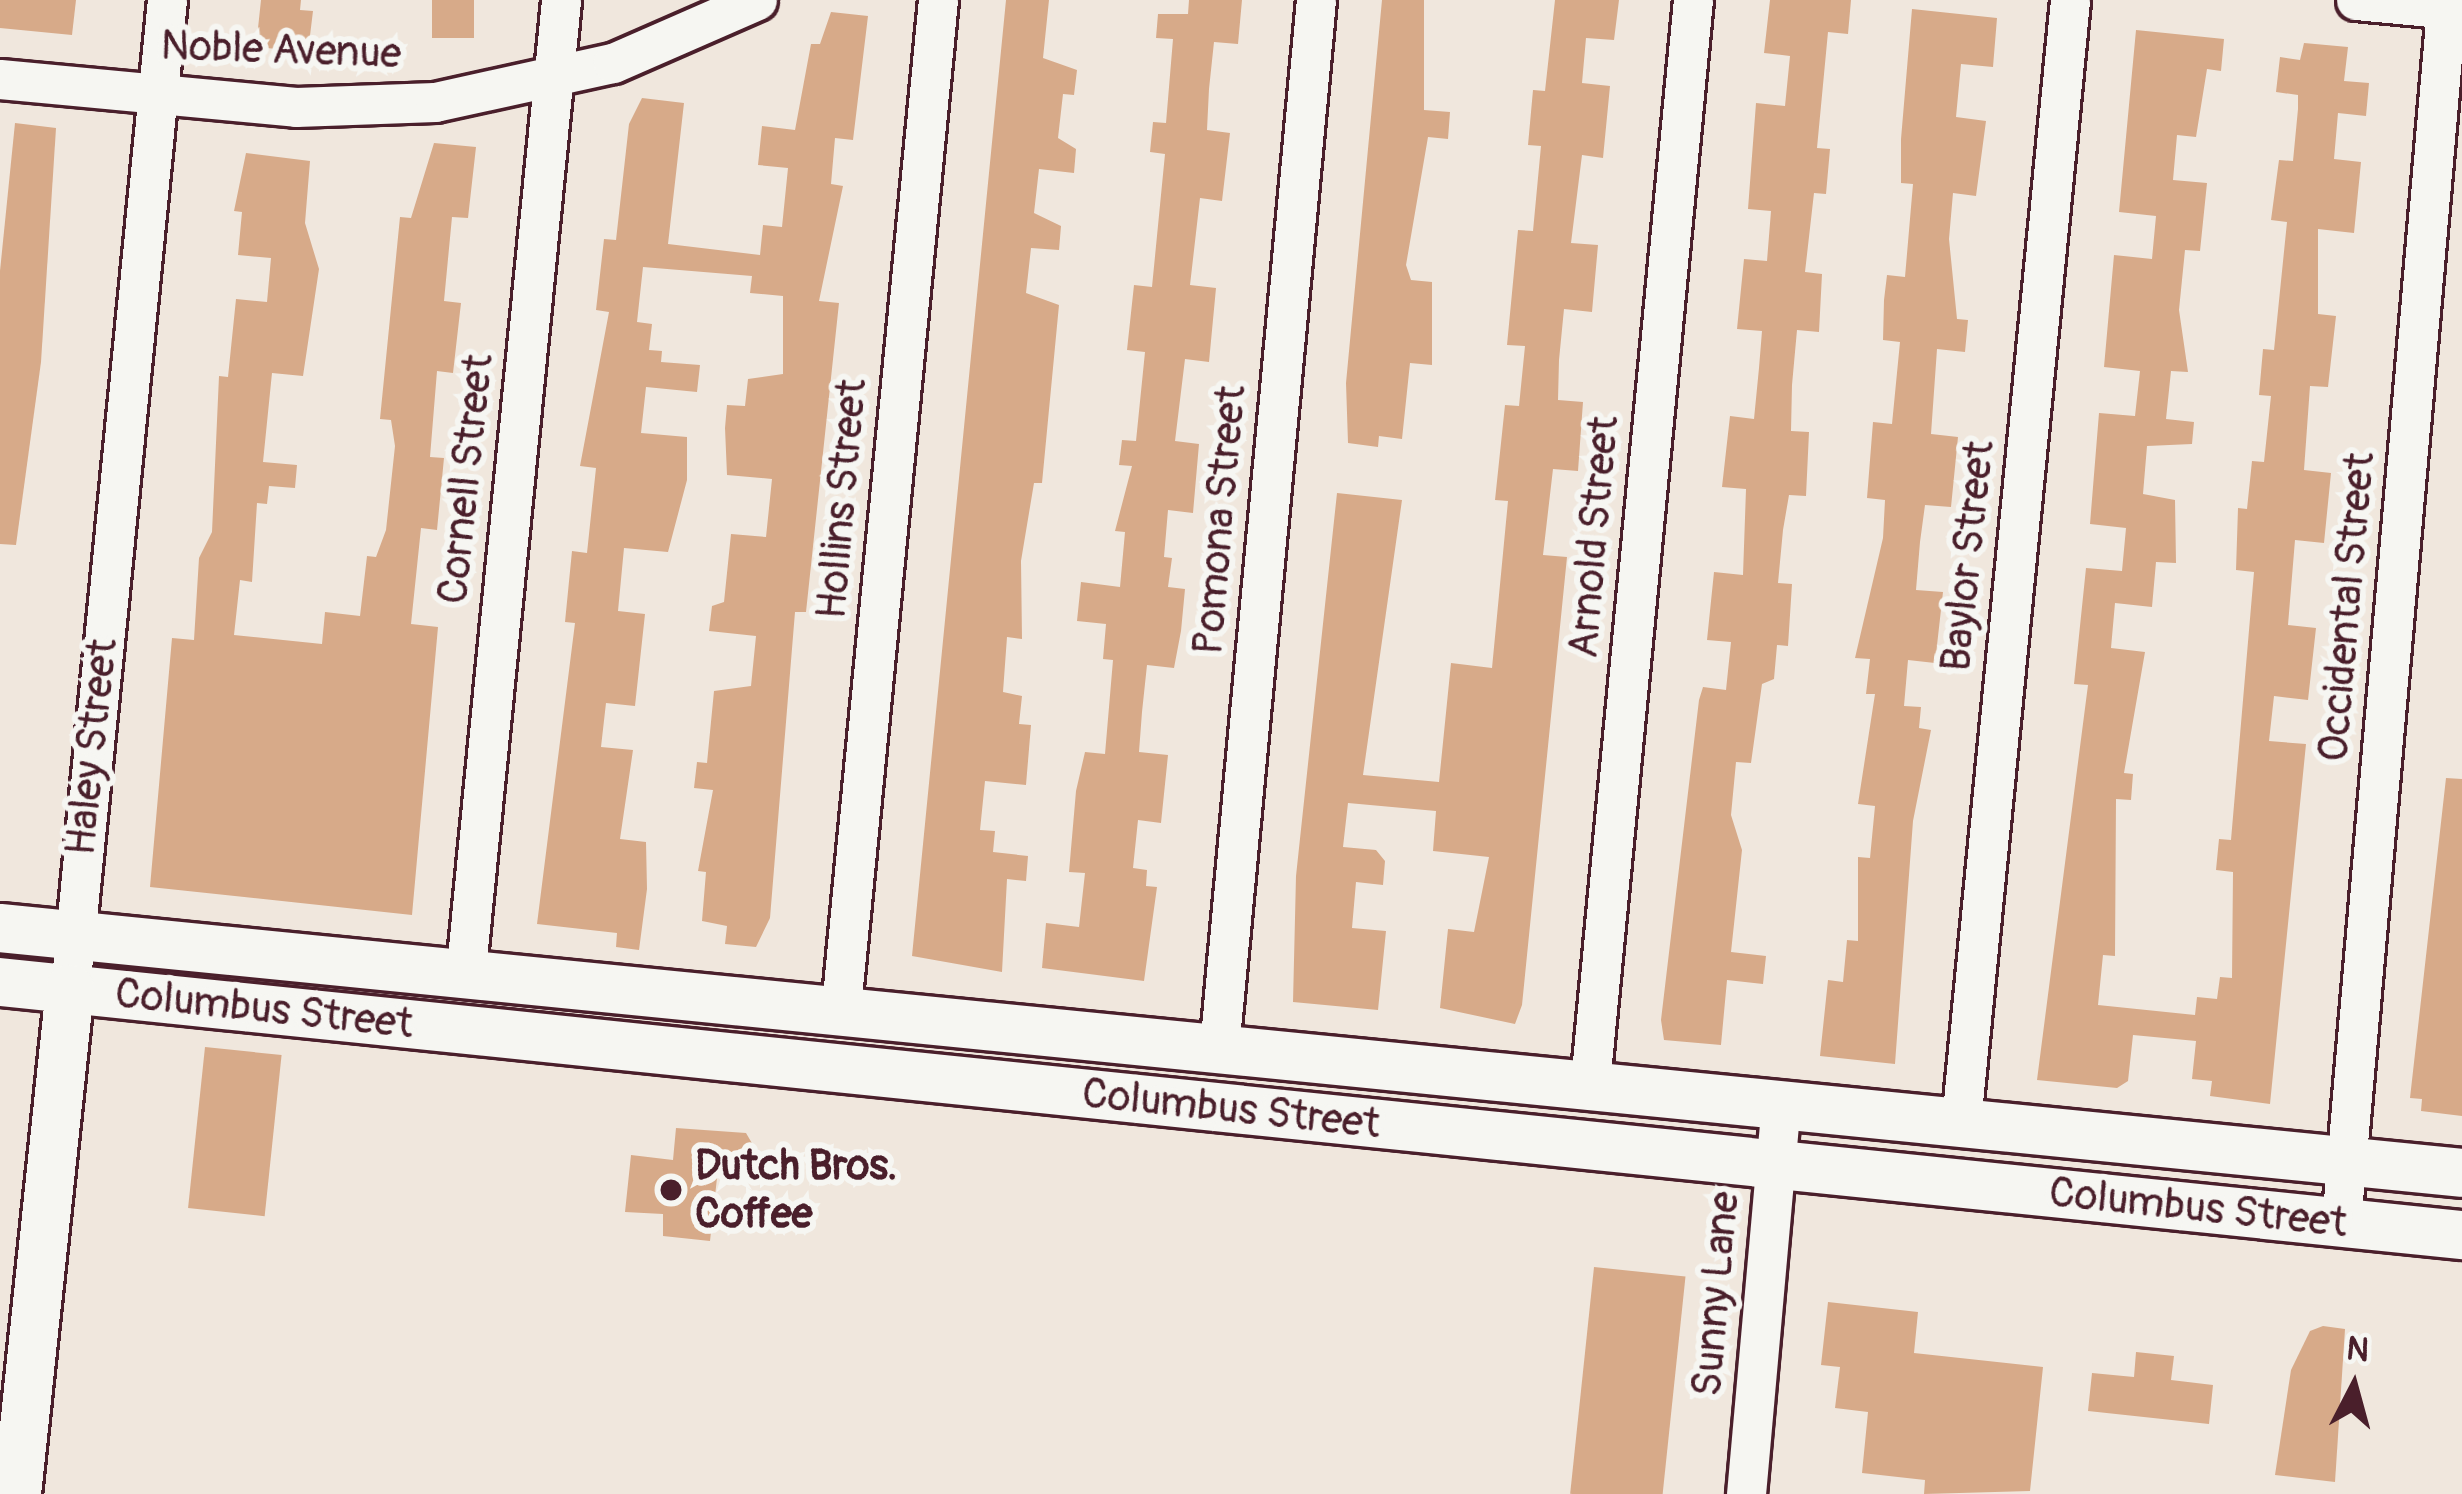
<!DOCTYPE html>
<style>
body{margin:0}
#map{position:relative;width:2462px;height:1494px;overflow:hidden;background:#f0e7dd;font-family:Pangolin,sans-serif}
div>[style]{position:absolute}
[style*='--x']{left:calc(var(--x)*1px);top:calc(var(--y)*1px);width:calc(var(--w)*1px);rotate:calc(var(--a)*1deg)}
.building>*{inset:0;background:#d7aa89;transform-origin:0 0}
.roads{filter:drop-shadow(3px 0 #4a1f2b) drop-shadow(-3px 0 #4a1f2b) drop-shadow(0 3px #4a1f2b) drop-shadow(0 -3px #4a1f2b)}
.minor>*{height:39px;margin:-19.5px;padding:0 19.5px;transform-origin:19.5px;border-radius:19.5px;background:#f6f6f2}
.major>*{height:48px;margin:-24px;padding:0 24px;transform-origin:24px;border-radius:24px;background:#f6f6f2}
.dots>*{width:33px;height:33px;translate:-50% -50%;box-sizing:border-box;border:6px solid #f6f6f2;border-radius:50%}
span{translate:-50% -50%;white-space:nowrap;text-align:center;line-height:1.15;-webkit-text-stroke:12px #f6f6f2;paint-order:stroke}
.street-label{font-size:42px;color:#4a1f2b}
.poi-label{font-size:42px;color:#4a1f2b;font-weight:700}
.left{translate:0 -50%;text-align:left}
.north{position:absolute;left:2294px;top:1326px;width:120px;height:120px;-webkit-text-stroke:9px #f6f6f2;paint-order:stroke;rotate:6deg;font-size:33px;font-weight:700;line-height:48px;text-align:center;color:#4a1f2b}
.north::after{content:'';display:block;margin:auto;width:42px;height:54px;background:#4a1f2b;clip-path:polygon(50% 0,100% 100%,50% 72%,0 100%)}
</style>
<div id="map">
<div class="building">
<i style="clip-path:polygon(0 0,76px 0,72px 35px,0 28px)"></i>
<i style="clip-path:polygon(261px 0,301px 0,300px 10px,313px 11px,308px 52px,256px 47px)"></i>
<i style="left:432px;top:0;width:42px;height:38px"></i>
<i style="clip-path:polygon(1006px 0,1049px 0,1043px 58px,1077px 70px,1074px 95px,1063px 94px,1058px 138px,1076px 149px,1074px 173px,1039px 169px,1034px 213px,1061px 226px,1059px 250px,1031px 248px,1026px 293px,1059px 305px,1042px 483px,1034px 483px,1021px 561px,1022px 639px,1007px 637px,1003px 692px,1022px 696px,1019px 724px,1031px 725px,1026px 785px,985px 781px,980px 830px,995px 831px,993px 852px,1028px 856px,1026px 881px,1007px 879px,1002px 972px,912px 956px)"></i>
<i style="clip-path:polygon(1189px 0,1242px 0,1238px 44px,1214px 42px,1209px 89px,1207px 130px,1230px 133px,1222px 201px,1200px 198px,1190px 285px,1216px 288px,1209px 362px,1185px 359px,1175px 441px,1199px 444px,1193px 513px,1168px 510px,1164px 557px,1172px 558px,1168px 587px,1185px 589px,1181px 631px,1174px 668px,1147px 665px,1142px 712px,1139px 752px,1168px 755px,1161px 823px,1138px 820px,1133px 868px,1147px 870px,1146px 886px,1157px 887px,1144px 981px,1042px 968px,1046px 923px,1079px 927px,1085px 873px,1069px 872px,1076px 791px,1085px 752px,1105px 754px,1113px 660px,1103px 659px,1106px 624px,1077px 621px,1081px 582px,1120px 587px,1125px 532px,1115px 531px,1132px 466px,1119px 465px,1122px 440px,1136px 441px,1145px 352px,1127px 350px,1134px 285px,1152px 287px,1165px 154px,1150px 152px,1153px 122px,1166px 123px,1173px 39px,1156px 38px,1158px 14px,1188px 14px)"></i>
<i style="clip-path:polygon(1382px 0,1424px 0,1424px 110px,1450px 112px,1448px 139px,1428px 137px,1406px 265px,1411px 280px,1432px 282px,1432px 365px,1410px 363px,1402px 439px,1379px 436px,1378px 447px,1348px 443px,1346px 383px)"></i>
<i style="clip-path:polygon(1555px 0,1619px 0,1614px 40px,1586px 38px,1582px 83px,1610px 86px,1603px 158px,1582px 155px,1571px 243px,1598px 245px,1592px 312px,1564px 309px,1559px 360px,1558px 400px,1583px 402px,1578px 471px,1553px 469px,1543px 555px,1567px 557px,1522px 1005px,1515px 1024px,1440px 1008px,1448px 929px,1474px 932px,1489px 857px,1433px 851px,1436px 811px,1348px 803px,1343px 847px,1376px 850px,1385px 861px,1383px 885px,1356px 882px,1352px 928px,1386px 931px,1378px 1010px,1293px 1002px,1296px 876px,1337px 493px,1402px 500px,1363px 775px,1439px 782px,1451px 663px,1492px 668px,1508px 501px,1495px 500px,1505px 405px,1519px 406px,1525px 346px,1507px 345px,1518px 230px,1533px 231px,1541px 146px,1528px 145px,1533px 90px,1545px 91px)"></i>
<i style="clip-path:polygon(1770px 0,1851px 0,1848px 34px,1828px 32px,1817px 148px,1830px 149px,1826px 194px,1814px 193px,1805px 272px,1822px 274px,1819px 332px,1797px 330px,1792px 385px,1791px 431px,1809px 432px,1806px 496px,1789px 495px,1783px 530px,1778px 583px,1792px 584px,1788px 646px,1777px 645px,1774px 679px,1762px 684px,1751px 763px,1736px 762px,1731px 815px,1742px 850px,1731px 952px,1766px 956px,1763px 984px,1727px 980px,1721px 1045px,1664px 1040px,1661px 1020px,1699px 700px,1703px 687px,1726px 690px,1731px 642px,1707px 640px,1714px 572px,1743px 575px,1746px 489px,1722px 487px,1730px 416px,1754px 419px,1759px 368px,1762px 331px,1737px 329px,1744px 259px,1767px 261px,1771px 211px,1748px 209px,1756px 103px,1785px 106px,1790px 56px,1764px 53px)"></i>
<i style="clip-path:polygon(1912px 9px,1997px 18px,1993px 67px,1961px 64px,1956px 117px,1986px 121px,1976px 196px,1953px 193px,1949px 239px,1957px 319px,1968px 320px,1965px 352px,1937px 349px,1931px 434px,1958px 437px,1951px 507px,1925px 505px,1920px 542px,1916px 590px,1943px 592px,1935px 663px,1908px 660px,1904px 706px,1921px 707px,1919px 728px,1931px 730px,1913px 821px,1895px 1064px,1820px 1056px,1828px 980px,1843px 982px,1847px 940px,1858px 941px,1858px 857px,1870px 858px,1875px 806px,1858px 804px,1875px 694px,1866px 694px,1870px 659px,1855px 658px,1883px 538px,1885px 500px,1867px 498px,1873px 422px,1892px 424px,1900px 342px,1883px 340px,1884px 300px,1887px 275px,1905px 277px,1913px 184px,1901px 183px,1901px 139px)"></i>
<i style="clip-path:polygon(831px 12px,868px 16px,853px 140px,835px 138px,831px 184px,843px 186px,819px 301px,839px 303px,806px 612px,795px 612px,770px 918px,756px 947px,725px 944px,727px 926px,702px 921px,706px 872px,698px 871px,713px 790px,694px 788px,697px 762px,707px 763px,714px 691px,751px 686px,756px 636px,709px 631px,712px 606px,724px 602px,731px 534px,766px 537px,772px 479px,727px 475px,725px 428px,727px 405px,745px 406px,748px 379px,783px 374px,783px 296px,750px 293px,752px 276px,643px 267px,637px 322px,652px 324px,649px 350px,662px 351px,661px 362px,700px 365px,697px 392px,646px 387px,641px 433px,687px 437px,687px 480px,668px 552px,624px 548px,618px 611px,645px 614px,635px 706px,606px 703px,601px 747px,633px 750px,620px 839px,646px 842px,647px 889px,639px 950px,616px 947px,617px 933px,537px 924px,575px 623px,565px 622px,572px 551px,587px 553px,596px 468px,580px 466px,609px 312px,596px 310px,604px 239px,616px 240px,629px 124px,642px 98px,684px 103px,668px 244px,760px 255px,763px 225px,782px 227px,788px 168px,758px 165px,762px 126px,795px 130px,811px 44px,820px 44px)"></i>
<i style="clip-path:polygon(2136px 30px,2224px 39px,2221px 71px,2207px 69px,2196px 137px,2177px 135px,2173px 180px,2207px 183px,2200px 251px,2185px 250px,2179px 310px,2188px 372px,2171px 371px,2166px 419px,2194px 422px,2192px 444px,2147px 446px,2143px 494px,2175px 500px,2176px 563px,2156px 562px,2152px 607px,2115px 603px,2111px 648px,2145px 652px,2124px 773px,2133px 774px,2131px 800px,2116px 799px,2115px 956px,2103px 955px,2098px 1005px,2195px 1015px,2197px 997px,2217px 999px,2220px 977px,2232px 978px,2233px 872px,2216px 870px,2219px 839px,2231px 840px,2254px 572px,2236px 570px,2238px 508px,2247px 509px,2252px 461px,2264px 462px,2271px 396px,2259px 395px,2263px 349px,2274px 350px,2287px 222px,2271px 220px,2279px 160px,2293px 161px,2298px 109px,2298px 95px,2276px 92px,2280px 57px,2300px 60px,2304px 43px,2348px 47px,2344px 81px,2369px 83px,2366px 116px,2338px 113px,2334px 159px,2361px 162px,2354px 233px,2318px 229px,2318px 314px,2336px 316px,2328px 387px,2310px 386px,2304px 470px,2331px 473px,2324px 543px,2295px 540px,2288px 625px,2316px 628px,2308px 700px,2274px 696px,2269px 741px,2306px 744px,2270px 1104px,2210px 1096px,2212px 1081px,2192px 1079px,2196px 1041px,2133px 1035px,2128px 1081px,2117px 1088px,2037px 1080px,2088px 685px,2074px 684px,2086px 568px,2122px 571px,2126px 528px,2090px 524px,2099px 413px,2135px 416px,2140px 371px,2104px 367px,2114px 255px,2152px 259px,2156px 216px,2119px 212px)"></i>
<i style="clip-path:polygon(15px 123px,56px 128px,41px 362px,16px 545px,0 544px,0 271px)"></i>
<i style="clip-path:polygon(434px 143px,476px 147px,468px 218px,452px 217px,444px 301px,461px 303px,453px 373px,437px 371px,430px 457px,444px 458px,437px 530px,421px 528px,411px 624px,438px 627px,412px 915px,150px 887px,172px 638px,194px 640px,199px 558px,212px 532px,219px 376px,228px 377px,236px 299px,267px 302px,271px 258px,238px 255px,242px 212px,234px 211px,246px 153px,310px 161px,305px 223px,319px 269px,303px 376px,272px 373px,263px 462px,297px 465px,295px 488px,269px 486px,267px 504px,257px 503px,252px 582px,240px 580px,234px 635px,322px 644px,325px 612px,360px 616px,367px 556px,376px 557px,386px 530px,395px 446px,391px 420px,380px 419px,400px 217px,411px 218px)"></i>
<i style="clip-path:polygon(2446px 778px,2462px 779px,2462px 1116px,2421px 1111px,2422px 1099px,2410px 1098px)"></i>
<i style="left:205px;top:1047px;width:77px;height:162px;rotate:6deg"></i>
<i style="clip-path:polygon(676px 1128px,746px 1133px,763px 1162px,719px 1160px,710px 1241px,663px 1236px,663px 1214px,625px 1212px,631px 1155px,673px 1160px)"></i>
<i style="left:1594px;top:1267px;width:92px;height:228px;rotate:6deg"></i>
<i style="clip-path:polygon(1828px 1302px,1918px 1312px,1914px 1353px,2043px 1367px,2030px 1491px,1924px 1494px,1925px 1480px,1862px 1473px,1868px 1412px,1835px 1408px,1840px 1367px,1821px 1365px)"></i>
<i style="clip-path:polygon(2323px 1326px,2345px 1329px,2335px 1482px,2275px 1475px,2291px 1370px,2310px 1331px)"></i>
<i style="clip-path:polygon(2136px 1352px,2174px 1356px,2171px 1380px,2213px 1385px,2209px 1424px,2088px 1411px,2092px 1373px,2134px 1377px)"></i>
</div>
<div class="roads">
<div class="minor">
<i style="--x:2356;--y:0;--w:106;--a:5.4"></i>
<i style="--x:0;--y:79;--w:297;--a:5.4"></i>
<i style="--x:296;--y:107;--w:139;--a:-2.1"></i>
<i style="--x:435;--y:102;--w:182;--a:-12.4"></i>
<i style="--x:613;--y:63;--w:157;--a:-23.6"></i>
<i style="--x:466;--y:968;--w:973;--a:-84.39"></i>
<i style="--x:70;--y:989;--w:994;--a:-84.4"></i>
<i style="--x:841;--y:1007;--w:1012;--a:-84.5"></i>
<i style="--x:1219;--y:1049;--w:1053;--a:-84.72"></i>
<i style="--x:1590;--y:1083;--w:1088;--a:-84.57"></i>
<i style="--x:1961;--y:1122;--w:1127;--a:-84.45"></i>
<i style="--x:2341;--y:1223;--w:1228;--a:-85.05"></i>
<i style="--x:1746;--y:1494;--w:393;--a:-84.9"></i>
</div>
<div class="major">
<i style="--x:0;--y:928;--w:2474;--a:5.68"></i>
<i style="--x:0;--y:982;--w:2475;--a:5.87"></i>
<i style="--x:17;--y:1494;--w:508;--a:-84.01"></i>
</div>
</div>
<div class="dots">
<i style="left:671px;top:1190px;background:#4a1f2b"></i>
</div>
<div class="street-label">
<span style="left:281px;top:50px;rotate:2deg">Noble Avenue</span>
<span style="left:466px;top:479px;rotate:-84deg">Cornell Street</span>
<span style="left:842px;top:499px;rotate:-85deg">Hollins Street</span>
<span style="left:1220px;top:520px;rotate:-85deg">Pomona Street</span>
<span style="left:1594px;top:537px;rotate:-85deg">Arnold Street</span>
<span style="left:1968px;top:556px;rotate:-84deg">Baylor Street</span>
<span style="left:2347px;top:607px;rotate:-85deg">Occidental Street</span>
<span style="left:92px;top:747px;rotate:-84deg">Haley Street</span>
<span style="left:264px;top:1009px;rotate:6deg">Columbus Street</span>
<span style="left:1231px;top:1109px;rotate:6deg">Columbus Street</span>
<span style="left:2198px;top:1208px;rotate:6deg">Columbus Street</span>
<span style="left:1716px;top:1294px;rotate:-85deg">Sunny Lane</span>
</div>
<div class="poi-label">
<span class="left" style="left:695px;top:1190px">Dutch Bros.<br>Coffee</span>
</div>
<div class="north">N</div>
</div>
